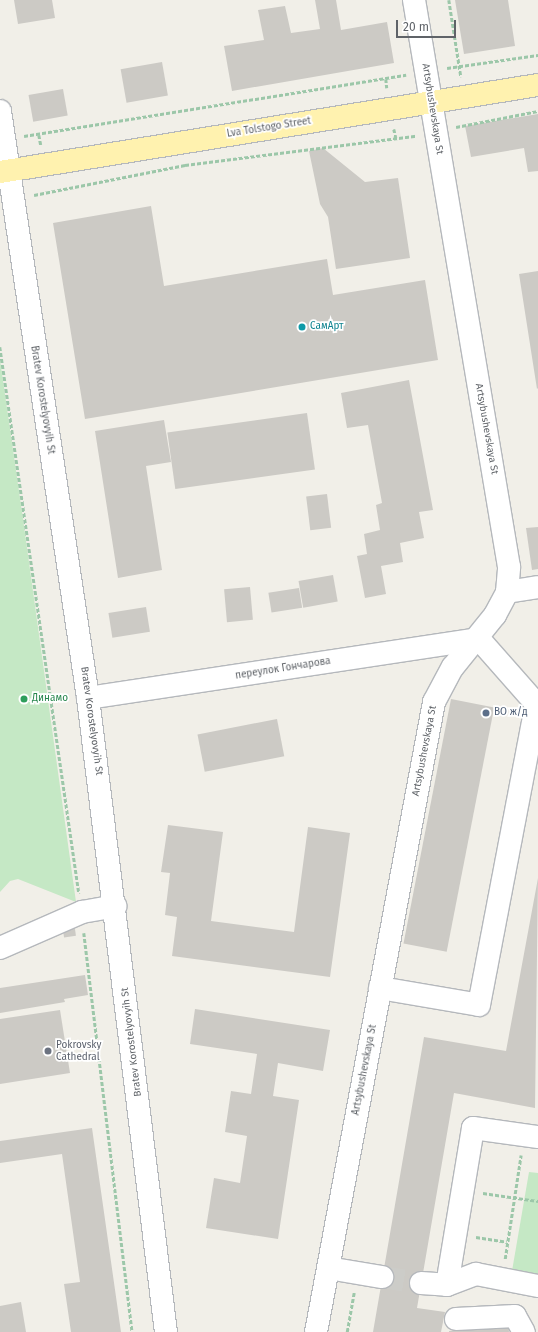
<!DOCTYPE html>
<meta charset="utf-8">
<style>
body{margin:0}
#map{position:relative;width:538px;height:1332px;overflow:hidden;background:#f1efe8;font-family:"Fira Sans",sans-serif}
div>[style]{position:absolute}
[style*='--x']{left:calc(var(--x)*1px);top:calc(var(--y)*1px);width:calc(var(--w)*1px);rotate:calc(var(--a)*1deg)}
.green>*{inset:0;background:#c5e8c5}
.building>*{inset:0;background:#cccac5;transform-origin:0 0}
.minor-tunnel>*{height:22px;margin-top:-11px;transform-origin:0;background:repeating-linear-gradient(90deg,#ccccc8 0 22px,transparent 0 33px)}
.path>*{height:2.5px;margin-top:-1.25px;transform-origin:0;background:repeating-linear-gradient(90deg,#9cc7a9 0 4px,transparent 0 6px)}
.roads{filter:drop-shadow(1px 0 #b5b8bc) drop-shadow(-1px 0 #b5b8bc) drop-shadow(0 1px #b5b8bc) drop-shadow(0 -1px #b5b8bc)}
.minor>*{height:22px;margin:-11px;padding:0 11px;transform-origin:11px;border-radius:11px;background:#fff}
.major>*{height:22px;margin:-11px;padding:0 11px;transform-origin:11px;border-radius:11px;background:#fff2af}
.dots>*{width:11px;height:11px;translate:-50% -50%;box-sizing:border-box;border:2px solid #fff;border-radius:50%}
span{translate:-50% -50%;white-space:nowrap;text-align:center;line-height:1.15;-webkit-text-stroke:3.5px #fff;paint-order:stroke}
.street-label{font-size:10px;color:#5f6368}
.culture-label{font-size:10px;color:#0d838f}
.left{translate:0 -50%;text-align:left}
.leisure-label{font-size:10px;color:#27864d}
.service-label{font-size:10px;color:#4e5e75}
.worship-label{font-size:10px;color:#5b616d}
.scale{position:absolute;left:396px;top:20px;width:60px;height:18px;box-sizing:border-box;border:2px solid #5f6368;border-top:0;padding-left:5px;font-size:12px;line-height:14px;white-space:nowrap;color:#5f6368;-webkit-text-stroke:3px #fff;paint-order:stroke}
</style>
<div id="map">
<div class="green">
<i style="clip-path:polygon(0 360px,23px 519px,76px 902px,18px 879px,10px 881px,0 892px)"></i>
<i style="clip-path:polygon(529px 1172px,538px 1173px,538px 1276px,512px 1271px)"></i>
</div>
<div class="building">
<i style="clip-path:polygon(14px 0,52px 0,55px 18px,18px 24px)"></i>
<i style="clip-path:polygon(315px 0,336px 0,341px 30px,387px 22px,394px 63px,232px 91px,224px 46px,264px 40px,258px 10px,285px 6px,291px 33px,320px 29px)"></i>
<i style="clip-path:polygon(455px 0,508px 0,515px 46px,464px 54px)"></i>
<i style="left:162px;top:62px;width:34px;height:42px;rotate:80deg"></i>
<i style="left:63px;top:89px;width:27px;height:35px;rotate:80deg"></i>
<i style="clip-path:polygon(538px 114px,538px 171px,528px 172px,524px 148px,471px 157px,465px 126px)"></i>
<i style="clip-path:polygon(323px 148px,365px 182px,398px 178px,410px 258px,336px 269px,328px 217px,320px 204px,309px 151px)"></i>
<i style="clip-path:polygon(151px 206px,164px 286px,327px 259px,333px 295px,425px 280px,438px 360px,85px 419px,53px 223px)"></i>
<i style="clip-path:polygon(538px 271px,538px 388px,537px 389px,519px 274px)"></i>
<i style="clip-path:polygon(409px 380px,433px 510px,419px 512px,424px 538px,400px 543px,403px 562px,381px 566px,386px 594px,365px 598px,357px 556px,367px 554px,364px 534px,380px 530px,376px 505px,382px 503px,368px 425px,347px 428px,341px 393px)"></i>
<i style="left:307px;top:413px;width:57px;height:141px;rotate:82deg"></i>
<i style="clip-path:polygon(164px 420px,171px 462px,146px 466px,162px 570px,118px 578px,95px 431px)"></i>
<i style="left:327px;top:494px;width:34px;height:21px;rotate:83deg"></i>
<i style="clip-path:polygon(538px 527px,538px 569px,532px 570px,526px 528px)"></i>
<i style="left:333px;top:575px;width:27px;height:35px;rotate:80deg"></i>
<i style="left:250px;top:587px;width:33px;height:26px;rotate:85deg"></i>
<i style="left:299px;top:588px;width:20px;height:31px;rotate:81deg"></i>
<i style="left:146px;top:607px;width:25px;height:38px;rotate:81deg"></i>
<i style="left:451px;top:699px;width:44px;height:249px;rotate:11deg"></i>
<i style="left:277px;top:719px;width:38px;height:81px;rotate:79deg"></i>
<i style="clip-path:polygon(168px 825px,223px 832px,211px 921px,294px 932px,308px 827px,350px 833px,330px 977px,172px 956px,177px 917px,165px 915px,170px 873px,161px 872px)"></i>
<i style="clip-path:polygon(538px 878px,535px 1108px,454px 1093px,417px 1308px,445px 1312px,441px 1332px,373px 1332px,424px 1037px,506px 1051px)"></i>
<i style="left:74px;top:922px;width:14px;height:12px;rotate:82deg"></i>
<i style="clip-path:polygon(85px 975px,88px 995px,64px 999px,65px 1002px,0 1013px,0 988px)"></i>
<i style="clip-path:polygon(195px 1009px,330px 1030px,323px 1071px,278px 1063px,273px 1096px,299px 1100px,278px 1239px,206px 1228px,214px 1178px,240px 1183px,247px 1136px,225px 1132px,231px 1091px,251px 1094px,257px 1054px,190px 1044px)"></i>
<i style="clip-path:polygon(60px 1010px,70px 1073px,0 1084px,0 1019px)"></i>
<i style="clip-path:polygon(92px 1128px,121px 1332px,71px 1332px,64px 1284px,80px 1282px,62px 1154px,0 1163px,0 1141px)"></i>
<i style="clip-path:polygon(21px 1302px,26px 1332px,0 1332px,0 1306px)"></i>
<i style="clip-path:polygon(508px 1324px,509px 1332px,449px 1332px,449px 1331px)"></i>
</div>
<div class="minor-tunnel">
<i style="--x:382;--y:1277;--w:39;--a:9"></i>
</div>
<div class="path">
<i style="--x:449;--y:0;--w:78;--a:81.1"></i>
<i style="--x:447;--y:68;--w:92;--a:-8.1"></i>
<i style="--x:386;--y:79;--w:9;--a:84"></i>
<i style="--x:456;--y:127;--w:84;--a:-11"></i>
<i style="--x:394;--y:129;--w:9;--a:77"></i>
<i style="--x:39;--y:135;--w:10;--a:79"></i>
<i style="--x:24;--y:136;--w:387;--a:-9.1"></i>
<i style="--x:34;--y:195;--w:154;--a:-11.2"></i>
<i style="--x:185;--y:165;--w:233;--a:-7.2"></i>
<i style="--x:0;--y:347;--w:552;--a:81.77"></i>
<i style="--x:84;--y:933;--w:402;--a:83.1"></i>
<i style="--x:483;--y:1193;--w:56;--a:8.3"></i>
<i style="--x:476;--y:1237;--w:31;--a:9"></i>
<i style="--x:505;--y:1259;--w:105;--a:-81.3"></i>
<i style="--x:347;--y:1332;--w:40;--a:-80"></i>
</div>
<div class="roads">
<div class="minor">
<i style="--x:0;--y:111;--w:594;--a:81.47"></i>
<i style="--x:88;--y:698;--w:639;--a:82.99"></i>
<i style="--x:507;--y:592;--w:31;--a:-9"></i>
<i style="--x:479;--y:639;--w:89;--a:48.6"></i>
<i style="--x:88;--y:698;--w:395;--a:-8.6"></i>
<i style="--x:0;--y:948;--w:90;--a:-23.7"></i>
<i style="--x:82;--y:912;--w:34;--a:-10"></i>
<i style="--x:380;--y:988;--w:100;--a:9.7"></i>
<i style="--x:479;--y:1005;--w:304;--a:-79.2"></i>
<i style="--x:328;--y:1268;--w:55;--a:9.5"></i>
<i style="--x:421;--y:1283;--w:26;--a:4"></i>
<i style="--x:447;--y:1285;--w:31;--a:-21"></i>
<i style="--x:476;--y:1274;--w:63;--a:11"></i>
<i style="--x:447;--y:1285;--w:159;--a:-80.6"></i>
<i style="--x:473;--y:1128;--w:66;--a:7.9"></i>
<i style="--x:456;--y:1319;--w:59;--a:-2.9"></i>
<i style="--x:515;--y:1316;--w:18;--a:61"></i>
<i style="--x:316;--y:1332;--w:641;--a:-79.39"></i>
<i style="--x:434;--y:702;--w:40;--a:-62"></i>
<i style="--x:453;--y:667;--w:67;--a:-51.1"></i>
<i style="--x:495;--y:615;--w:26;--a:-62"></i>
<i style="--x:507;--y:592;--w:25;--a:-85"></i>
<i style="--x:509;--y:567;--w:575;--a:-99.51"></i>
</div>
<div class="major">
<i style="--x:0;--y:172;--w:545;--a:-9.19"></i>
</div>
</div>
<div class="dots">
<i style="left:302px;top:327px;background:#0f9aa8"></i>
<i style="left:24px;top:699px;background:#2e9e5b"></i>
<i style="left:486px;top:713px;background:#5c6f8a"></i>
<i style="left:48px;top:1051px;background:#6b7280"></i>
</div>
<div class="street-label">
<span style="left:432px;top:109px;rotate:81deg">Artsybushevskaya St</span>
<span style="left:269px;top:128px;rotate:-9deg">Lva Tolstogo Street</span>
<span style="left:42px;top:400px;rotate:81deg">Bratev Korostelyovyih St</span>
<span style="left:486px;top:429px;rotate:80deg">Artsybushevskaya St</span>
<span style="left:283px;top:669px;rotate:-9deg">переулок Гончарова</span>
<span style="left:91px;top:721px;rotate:82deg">Bratev Korostelyovyih St</span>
<span style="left:425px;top:751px;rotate:-79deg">Artsybushevskaya St</span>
<span style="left:132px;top:1042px;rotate:-97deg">Bratev Korostelyovyih St</span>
<span style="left:365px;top:1070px;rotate:-79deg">Artsybushevskaya St</span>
</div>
<div class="culture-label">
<span class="left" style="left:310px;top:327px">СамАрт</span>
</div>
<div class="leisure-label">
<span class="left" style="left:32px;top:699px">Динамо</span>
</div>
<div class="service-label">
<span class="left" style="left:494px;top:713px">ВО ж/д</span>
</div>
<div class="worship-label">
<span class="left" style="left:56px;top:1051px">Pokrovsky<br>Cathedral</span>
</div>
<div class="scale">20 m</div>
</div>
